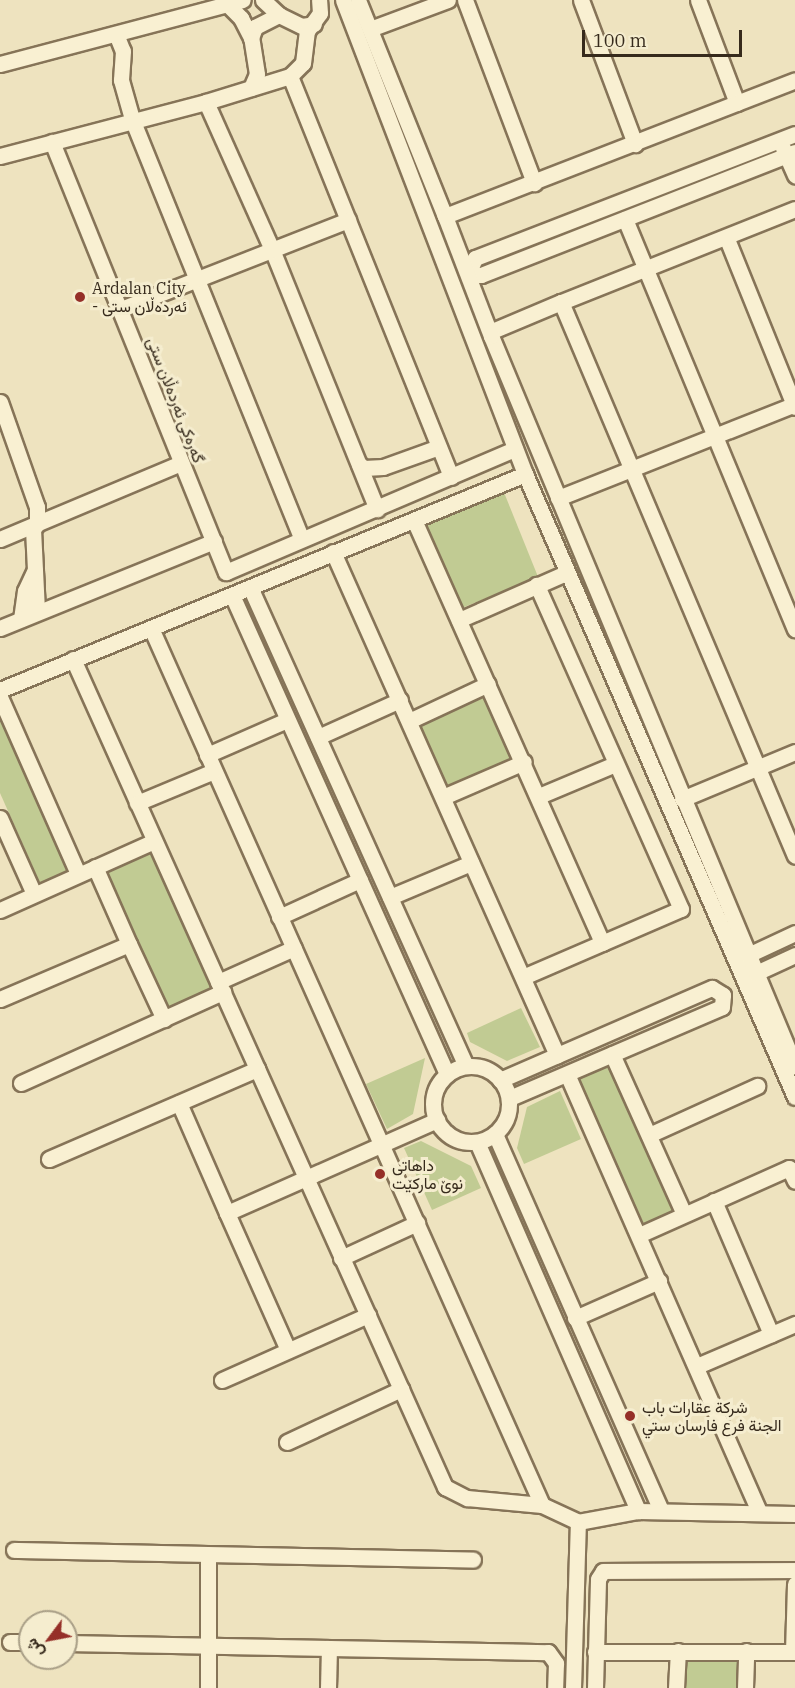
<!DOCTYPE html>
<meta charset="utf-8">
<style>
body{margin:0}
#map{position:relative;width:795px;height:1688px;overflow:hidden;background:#eee3bf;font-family:"IBM Plex Serif",Vazirmatn,serif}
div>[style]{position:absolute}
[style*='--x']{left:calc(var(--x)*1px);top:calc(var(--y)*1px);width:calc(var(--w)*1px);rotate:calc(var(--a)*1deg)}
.green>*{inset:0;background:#c1cb93;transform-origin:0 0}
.roads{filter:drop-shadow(2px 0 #867458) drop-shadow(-2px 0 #867458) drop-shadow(0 2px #867458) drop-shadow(0 -2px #867458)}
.minor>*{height:15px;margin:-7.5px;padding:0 7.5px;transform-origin:7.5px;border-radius:7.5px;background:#f9f0d2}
.minor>.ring{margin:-7.5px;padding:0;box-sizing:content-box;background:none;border:15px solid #f9f0d2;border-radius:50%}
.dots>*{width:16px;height:16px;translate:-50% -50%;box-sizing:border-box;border:3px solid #f5edcf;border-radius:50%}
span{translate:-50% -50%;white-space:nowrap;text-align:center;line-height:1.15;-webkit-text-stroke:6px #f5edcf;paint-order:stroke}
.poi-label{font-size:16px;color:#362a1c}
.left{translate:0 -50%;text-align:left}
.street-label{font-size:16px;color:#362a1c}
.north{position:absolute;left:18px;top:1610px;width:60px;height:60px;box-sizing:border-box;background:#f5edcf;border:2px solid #a99f87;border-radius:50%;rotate:238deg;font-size:16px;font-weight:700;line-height:24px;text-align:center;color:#362a1c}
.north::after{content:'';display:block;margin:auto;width:21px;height:27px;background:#952f28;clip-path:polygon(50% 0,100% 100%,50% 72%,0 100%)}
.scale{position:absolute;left:582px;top:30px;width:160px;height:27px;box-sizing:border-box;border:3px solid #362a1c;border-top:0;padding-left:8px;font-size:18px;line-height:21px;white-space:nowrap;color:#362a1c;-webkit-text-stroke:4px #f5edcf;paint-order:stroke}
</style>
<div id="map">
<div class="green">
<i style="left:503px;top:490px;width:94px;height:85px;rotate:68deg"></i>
<i style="left:484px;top:694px;width:72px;height:73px;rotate:66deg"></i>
<i style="clip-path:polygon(0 711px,71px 869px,40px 883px,0 793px)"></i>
<i style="left:151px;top:851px;width:152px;height:51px;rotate:65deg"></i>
<i style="clip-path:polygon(521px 1008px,540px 1047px,507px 1061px,470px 1042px,467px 1033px)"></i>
<i style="clip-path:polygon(425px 1058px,413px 1114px,387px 1129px,366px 1084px)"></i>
<i style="clip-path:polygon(608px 1063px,676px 1210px,644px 1224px,576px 1082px,578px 1076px)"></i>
<i style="clip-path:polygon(560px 1091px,581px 1139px,524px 1164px,517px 1148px,527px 1107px)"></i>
<i style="clip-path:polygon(421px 1141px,471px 1166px,481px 1188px,432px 1210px,404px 1148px)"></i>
<i style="left:683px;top:1659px;width:54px;height:29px;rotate:1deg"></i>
</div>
<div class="roads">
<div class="minor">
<i style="--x:263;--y:0;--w:22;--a:43"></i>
<i style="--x:343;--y:0;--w:508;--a:68.99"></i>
<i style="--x:525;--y:474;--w:679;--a:66.57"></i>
<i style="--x:358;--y:0;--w:233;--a:68.1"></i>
<i style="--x:465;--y:0;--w:196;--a:69.3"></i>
<i style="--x:581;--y:0;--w:154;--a:69.4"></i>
<i style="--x:698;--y:0;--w:110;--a:69.3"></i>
<i style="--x:227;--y:4;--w:20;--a:45"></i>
<i style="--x:241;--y:18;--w:22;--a:63"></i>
<i style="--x:370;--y:29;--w:83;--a:-20.4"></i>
<i style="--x:116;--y:34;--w:18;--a:68"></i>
<i style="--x:123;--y:51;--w:29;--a:94"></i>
<i style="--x:121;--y:80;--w:41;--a:74.2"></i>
<i style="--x:132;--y:119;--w:453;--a:68"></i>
<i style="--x:0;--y:64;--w:251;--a:-14.8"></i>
<i style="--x:290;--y:76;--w:432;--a:68.1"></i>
<i style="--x:251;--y:88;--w:15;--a:-67"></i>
<i style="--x:257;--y:74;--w:36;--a:-99"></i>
<i style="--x:251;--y:38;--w:12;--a:-70"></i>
<i style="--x:255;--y:27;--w:27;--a:-27"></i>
<i style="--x:279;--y:15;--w:25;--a:26"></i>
<i style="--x:302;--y:26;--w:12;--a:-9"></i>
<i style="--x:206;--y:102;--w:159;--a:65.9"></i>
<i style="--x:271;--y:247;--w:283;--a:68"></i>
<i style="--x:795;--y:134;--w:343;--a:158.8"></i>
<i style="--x:475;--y:258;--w:13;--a:113"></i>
<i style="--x:470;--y:270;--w:6;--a:51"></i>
<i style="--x:474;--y:275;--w:7;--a:0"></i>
<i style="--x:481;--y:275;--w:337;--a:-21.4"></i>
<i style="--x:52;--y:142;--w:464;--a:68"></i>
<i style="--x:226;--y:572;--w:314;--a:-23.1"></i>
<i style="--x:783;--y:148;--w:30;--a:66"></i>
<i style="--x:0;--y:156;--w:213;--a:-14.7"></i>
<i style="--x:206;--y:102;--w:88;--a:-17.2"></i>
<i style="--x:290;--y:76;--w:18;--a:-45"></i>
<i style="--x:303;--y:63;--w:32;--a:-83"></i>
<i style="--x:307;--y:31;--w:22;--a:-54"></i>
<i style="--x:320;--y:13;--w:13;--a:-94"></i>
<i style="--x:795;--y:209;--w:252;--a:158.3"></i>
<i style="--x:561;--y:302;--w:75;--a:157.2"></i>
<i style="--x:492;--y:331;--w:5;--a:101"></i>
<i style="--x:491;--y:336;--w:791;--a:67.39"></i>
<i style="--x:625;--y:219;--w:444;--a:67.5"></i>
<i style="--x:727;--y:239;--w:181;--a:68"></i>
<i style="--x:561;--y:302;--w:601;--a:67.1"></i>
<i style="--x:121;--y:309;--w:244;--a:-21.4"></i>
<i style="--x:491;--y:336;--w:129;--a:-111"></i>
<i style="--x:445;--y:216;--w:375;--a:-21.2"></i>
<i style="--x:0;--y:402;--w:111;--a:70.6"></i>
<i style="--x:37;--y:507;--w:17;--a:90"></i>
<i style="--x:37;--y:524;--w:6;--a:129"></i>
<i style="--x:33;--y:529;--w:82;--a:87.2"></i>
<i style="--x:359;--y:464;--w:6;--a:39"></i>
<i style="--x:364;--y:468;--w:19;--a:-3"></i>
<i style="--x:383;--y:467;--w:59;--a:-19.7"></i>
<i style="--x:558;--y:498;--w:255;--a:-21.6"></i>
<i style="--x:414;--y:520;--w:463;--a:66"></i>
<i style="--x:0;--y:539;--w:196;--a:-22.8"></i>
<i style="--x:333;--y:552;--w:551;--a:66"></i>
<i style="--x:250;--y:587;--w:525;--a:65.73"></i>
<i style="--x:232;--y:595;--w:525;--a:65.83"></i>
<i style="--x:21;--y:619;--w:28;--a:-82"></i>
<i style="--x:25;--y:591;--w:23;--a:-65"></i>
<i style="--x:459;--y:620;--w:117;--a:-23.7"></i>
<i style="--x:0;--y:628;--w:231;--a:-22.1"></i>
<i style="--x:151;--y:628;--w:960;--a:65.97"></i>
<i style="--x:73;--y:659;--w:908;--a:65.81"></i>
<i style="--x:445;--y:1487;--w:25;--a:27"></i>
<i style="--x:467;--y:1498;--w:75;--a:5.3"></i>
<i style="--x:542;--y:1505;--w:40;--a:25"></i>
<i style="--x:578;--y:1522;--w:61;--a:-10.4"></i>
<i style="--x:638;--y:1511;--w:157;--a:1.1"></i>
<i style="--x:0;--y:690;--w:568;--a:-22.36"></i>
<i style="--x:0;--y:697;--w:193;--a:66.2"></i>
<i style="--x:409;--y:721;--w:87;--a:-25.1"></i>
<i style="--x:318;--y:737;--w:90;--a:-24.3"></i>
<i style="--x:207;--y:755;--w:87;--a:-23.6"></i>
<i style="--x:539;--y:796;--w:82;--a:-22.8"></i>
<i style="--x:443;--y:797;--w:88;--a:-23.4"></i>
<i style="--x:682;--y:799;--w:122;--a:-22.6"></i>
<i style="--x:137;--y:803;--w:83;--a:-22.6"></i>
<i style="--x:0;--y:818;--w:83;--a:65.9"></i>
<i style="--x:390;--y:897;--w:88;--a:-22.8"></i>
<i style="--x:0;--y:910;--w:169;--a:-24.1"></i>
<i style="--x:279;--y:917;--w:89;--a:-24.6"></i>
<i style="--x:129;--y:944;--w:83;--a:65"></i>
<i style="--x:748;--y:955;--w:52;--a:-25.1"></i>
<i style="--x:756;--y:973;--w:43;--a:-24.8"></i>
<i style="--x:523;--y:977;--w:172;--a:-23.3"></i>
<i style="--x:681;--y:909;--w:355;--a:-114"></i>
<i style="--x:218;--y:982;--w:83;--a:-24.1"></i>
<i style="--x:0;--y:999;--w:140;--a:-23.1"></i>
<i style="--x:129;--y:944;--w:84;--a:-113.8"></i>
<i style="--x:612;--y:1054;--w:175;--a:65.8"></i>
<i class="ring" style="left:433px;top:1066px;width:61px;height:61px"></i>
<i style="--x:567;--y:1074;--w:478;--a:66.3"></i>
<i style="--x:500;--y:1080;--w:231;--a:-23.5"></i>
<i style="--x:712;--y:988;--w:13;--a:32"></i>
<i style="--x:723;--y:995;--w:12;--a:95"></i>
<i style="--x:722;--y:1007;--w:231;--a:156.8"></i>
<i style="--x:21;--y:1083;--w:222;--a:-24.3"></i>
<i style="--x:179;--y:1103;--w:120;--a:66.4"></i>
<i style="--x:227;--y:1213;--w:230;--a:-23.9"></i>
<i style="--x:495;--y:1134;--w:411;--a:66.2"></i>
<i style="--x:649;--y:1135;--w:119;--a:-24.4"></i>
<i style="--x:477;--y:1142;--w:403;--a:66.4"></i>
<i style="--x:49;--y:1159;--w:227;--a:-23.4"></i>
<i style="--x:714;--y:1201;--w:145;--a:66.8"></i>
<i style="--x:227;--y:1213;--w:150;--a:66"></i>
<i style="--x:639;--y:1235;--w:164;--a:-24.1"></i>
<i style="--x:789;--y:1168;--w:14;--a:65"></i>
<i style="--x:341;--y:1258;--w:84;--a:-24.7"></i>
<i style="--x:575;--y:1318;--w:92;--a:-23.8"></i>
<i style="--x:697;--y:1366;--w:107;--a:-23.2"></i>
<i style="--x:222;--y:1380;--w:160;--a:-24"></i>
<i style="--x:287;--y:1442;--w:126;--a:-24.9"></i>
<i style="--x:14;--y:1550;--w:459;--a:1.2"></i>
<i style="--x:208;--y:1555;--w:133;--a:90"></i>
<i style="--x:10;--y:1642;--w:20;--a:0"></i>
<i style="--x:66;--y:1643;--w:482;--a:1.1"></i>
<i style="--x:548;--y:1652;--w:14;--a:54"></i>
<i style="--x:556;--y:1663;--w:25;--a:92"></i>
<i style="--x:595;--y:1652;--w:200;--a:0"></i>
<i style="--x:793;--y:1652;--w:68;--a:-88.3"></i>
<i style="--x:328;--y:1688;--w:40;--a:-88.6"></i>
<i style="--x:573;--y:1688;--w:166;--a:-88.3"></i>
<i style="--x:595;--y:1688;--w:109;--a:-88.4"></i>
<i style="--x:598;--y:1579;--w:9;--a:-58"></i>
<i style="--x:603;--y:1571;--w:192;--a:-0.3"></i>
<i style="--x:676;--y:1688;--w:37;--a:-87"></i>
<i style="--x:745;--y:1688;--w:37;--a:-88"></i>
</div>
</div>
<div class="dots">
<i style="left:80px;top:297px;background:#952f28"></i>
<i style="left:380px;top:1174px;background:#952f28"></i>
<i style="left:630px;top:1416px;background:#952f28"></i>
</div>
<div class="poi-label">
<span class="left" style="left:92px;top:297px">Ardalan City<br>- ئەردەڵان ستی</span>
<span class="left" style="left:392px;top:1174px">داهاتی<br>نوێ مارکێت</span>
<span class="left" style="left:642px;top:1416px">شرکة عقارات باب<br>الجنة فرع فارسان ستي</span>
</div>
<div class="street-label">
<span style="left:176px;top:400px;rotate:69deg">گەرەکی ئەردەڵان ستی</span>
</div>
<div class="north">ش</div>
<div class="scale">100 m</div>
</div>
